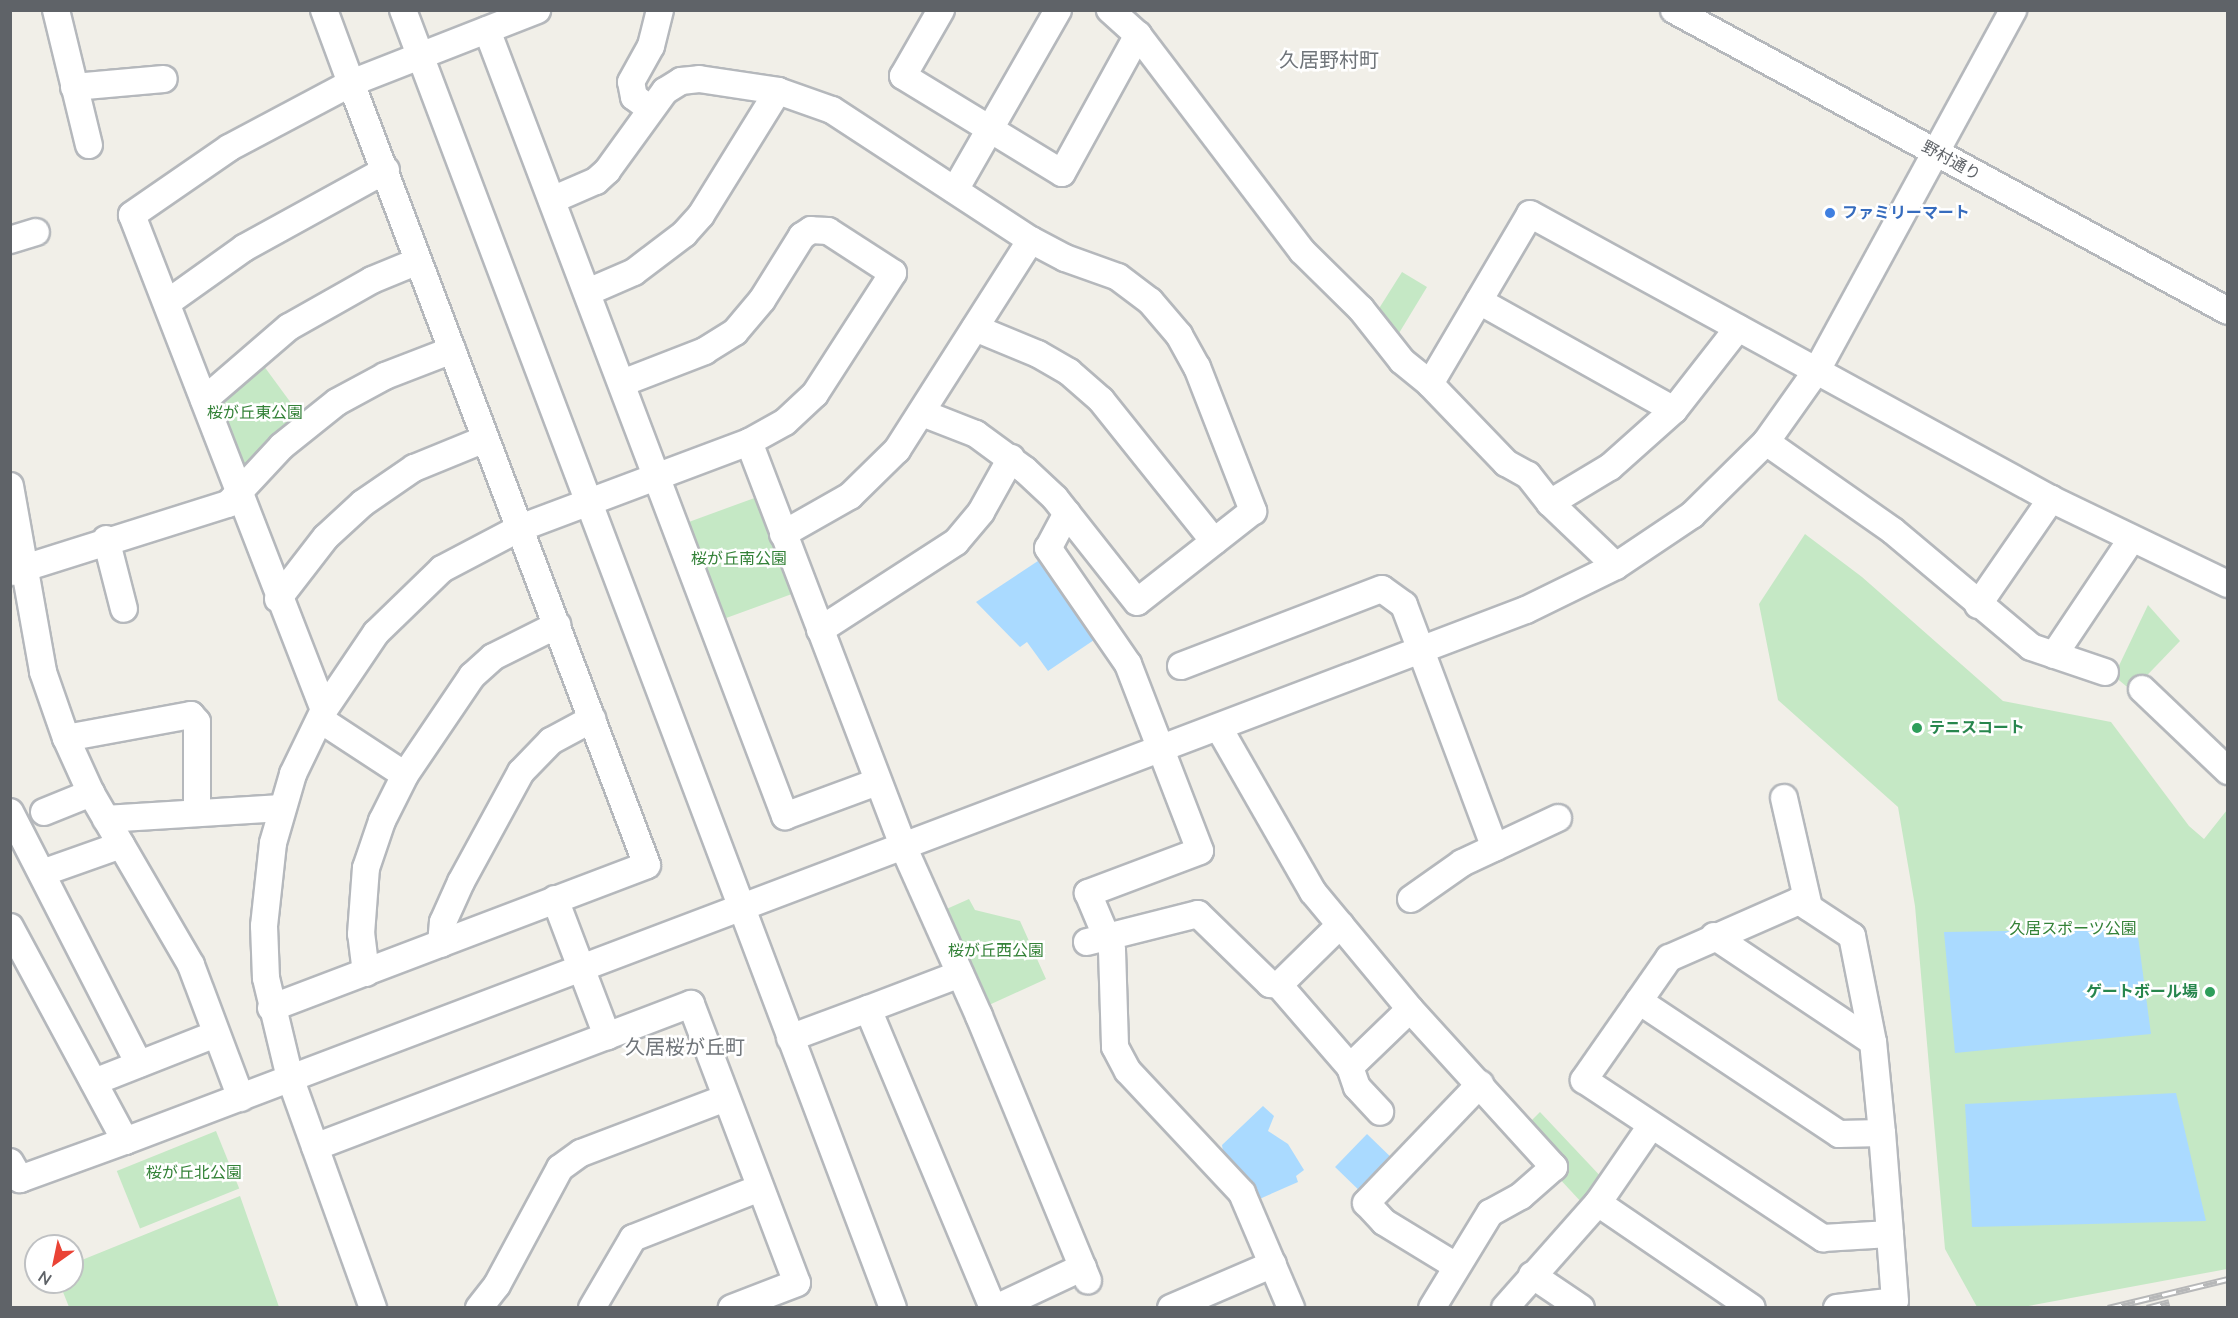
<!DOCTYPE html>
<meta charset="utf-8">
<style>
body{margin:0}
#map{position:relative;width:2238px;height:1318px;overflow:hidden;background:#f1efe8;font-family:"Nunito Sans","Noto Sans JP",sans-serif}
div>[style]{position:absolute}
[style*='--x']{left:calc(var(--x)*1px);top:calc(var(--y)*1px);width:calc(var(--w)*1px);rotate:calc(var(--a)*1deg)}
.green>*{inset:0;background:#c5e8c5;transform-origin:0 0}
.water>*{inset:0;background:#aadaff;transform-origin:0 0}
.roads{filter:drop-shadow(2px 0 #b5b8bc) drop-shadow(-2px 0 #b5b8bc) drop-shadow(0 2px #b5b8bc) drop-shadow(0 -2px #b5b8bc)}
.minor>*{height:26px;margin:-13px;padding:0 13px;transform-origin:13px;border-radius:13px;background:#fff}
.rail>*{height:7px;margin-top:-3.5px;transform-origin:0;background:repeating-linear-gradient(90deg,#fff 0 14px,#b6b7b8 0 28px);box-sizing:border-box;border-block:2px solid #b6b7b8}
.dots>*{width:16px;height:16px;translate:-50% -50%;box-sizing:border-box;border:3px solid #fff;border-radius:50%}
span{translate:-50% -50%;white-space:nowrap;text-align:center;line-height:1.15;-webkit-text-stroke:5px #fff;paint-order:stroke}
.street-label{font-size:16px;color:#5f6368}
.shop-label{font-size:16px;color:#366cbe;font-weight:700}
.left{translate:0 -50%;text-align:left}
.park-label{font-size:16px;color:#348238}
.leisure-label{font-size:16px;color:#27864d;font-weight:700}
.right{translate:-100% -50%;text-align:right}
.quarter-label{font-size:20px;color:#70757a}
.frame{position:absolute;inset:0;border:12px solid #5f6368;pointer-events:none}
.north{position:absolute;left:24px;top:1234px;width:60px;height:60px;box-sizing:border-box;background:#fff;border:2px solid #bfc1c3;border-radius:50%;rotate:213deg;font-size:16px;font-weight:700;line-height:24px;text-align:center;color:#5f6368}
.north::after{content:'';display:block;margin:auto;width:21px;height:27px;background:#ea4335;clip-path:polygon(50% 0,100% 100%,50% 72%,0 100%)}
</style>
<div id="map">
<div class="green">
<i style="clip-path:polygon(1402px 272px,1427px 287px,1393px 343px,1373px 318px)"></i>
<i style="clip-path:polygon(258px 358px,302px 418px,243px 474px,217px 398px)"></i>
<i style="left:760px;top:496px;width:103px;height:83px;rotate:70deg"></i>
<i style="clip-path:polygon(1805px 534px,1862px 577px,2003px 701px,2111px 722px,2189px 826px,2204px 839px,2227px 810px,2227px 1269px,2023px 1307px,1977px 1307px,1945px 1249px,1915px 906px,1898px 807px,1778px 700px,1759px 604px)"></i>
<i style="clip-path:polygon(2148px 605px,2180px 641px,2132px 691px,2114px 676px)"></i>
<i style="clip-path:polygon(969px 899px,975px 910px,1020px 921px,1046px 979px,989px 1005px,981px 1002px,942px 911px)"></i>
<i style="clip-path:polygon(1540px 1112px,1605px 1181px,1583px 1204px,1557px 1176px,1528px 1124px)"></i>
<i style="left:216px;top:1131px;width:62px;height:107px;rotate:68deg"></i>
<i style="clip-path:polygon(240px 1196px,279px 1307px,69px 1307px,59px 1282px,72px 1282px,72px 1264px)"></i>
</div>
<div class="water">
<i style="clip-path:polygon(1044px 557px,1088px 623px,1084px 625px,1094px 640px,1048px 671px,1027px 642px,1020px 647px,976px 602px)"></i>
<i style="clip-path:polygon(2137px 929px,2151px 1034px,1955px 1053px,1944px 932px)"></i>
<i style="clip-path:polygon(2176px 1093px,2206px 1221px,1972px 1227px,1965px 1104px)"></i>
<i style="clip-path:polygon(1263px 1106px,1274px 1116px,1268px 1131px,1288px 1144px,1304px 1170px,1296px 1176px,1298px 1182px,1255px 1201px,1224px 1159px,1222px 1145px)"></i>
<i style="left:1367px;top:1134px;width:33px;height:46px;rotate:44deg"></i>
</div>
<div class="roads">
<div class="minor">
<i style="--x:56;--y:10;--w:139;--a:76.3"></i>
<i style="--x:324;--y:10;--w:78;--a:69.7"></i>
<i style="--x:351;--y:83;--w:200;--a:-21.4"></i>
<i style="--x:403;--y:10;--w:1387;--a:69.32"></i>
<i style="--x:941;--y:10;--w:76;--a:119.9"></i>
<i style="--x:903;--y:76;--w:186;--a:31.4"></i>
<i style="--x:1062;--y:173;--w:158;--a:-61.2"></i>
<i style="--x:1138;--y:35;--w:38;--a:-138"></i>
<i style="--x:1674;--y:10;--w:630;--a:28.52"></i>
<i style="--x:487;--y:30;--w:841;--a:69.24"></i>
<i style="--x:785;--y:816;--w:98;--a:-20.3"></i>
<i style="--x:1138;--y:35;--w:271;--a:52.8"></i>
<i style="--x:1302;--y:251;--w:83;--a:44.5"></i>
<i style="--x:1361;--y:309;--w:66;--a:51.7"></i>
<i style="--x:1402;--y:361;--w:36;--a:39"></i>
<i style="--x:1430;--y:384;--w:110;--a:46.1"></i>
<i style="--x:1506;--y:463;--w:25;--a:29"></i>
<i style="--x:1528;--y:475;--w:36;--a:52"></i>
<i style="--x:1550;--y:503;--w:91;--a:43.7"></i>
<i style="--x:74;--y:87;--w:90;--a:-5.1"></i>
<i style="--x:650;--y:109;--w:20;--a:-143"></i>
<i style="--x:634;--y:97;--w:15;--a:-101"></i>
<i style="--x:631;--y:82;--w:41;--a:-60.9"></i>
<i style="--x:651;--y:46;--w:37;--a:-76"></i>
<i style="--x:955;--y:190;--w:207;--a:-60.2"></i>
<i style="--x:552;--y:200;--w:48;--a:-23.4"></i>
<i style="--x:596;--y:181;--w:15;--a:-42"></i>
<i style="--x:607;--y:171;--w:99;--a:-54.1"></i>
<i style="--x:665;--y:91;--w:19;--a:-32"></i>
<i style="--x:681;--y:81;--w:18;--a:-6"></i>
<i style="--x:699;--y:79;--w:80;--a:8.6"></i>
<i style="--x:778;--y:91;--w:57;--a:19.4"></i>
<i style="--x:832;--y:110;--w:238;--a:33.2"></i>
<i style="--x:1031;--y:240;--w:38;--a:28"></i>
<i style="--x:1065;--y:258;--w:56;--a:19.7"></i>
<i style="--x:1118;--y:277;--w:40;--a:37"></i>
<i style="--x:1150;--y:301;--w:45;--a:49.5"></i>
<i style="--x:1179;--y:335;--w:37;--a:61"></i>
<i style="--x:1197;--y:367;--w:155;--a:68.7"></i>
<i style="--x:1253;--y:511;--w:147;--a:141.9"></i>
<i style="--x:1137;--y:602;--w:132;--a:-128.3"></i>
<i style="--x:1055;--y:498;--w:41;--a:-137"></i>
<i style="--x:1025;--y:470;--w:61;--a:-143.7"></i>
<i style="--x:976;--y:434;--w:58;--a:-158.7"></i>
<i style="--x:10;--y:240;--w:27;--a:-17"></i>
<i style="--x:588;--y:292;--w:50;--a:-23.5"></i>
<i style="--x:634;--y:272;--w:63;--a:-37.2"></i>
<i style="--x:684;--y:234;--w:25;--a:-48"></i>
<i style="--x:701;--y:215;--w:146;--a:-58.2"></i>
<i style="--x:1479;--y:301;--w:223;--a:29.2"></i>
<i style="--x:167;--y:303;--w:95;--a:-35.5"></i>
<i style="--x:244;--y:248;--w:162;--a:-28.8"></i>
<i style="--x:975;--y:328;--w:68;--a:22.4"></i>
<i style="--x:1038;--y:354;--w:36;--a:30"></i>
<i style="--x:1069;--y:372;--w:43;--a:41.2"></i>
<i style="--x:1101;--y:400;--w:181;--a:51.3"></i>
<i style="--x:1430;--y:384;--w:197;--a:-59.5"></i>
<i style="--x:1530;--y:214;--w:594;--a:28.68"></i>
<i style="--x:2051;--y:499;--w:196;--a:25.7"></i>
<i style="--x:204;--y:400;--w:112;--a:-40.7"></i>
<i style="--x:289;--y:327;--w:95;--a:-29.5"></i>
<i style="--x:372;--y:280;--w:50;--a:-22.4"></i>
<i style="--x:749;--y:442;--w:432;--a:69.1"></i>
<i style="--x:903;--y:846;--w:186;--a:65.9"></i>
<i style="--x:979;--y:1016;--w:286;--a:67.6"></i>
<i style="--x:1766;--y:442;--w:155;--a:35"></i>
<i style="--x:1893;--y:531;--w:180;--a:40"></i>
<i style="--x:2031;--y:647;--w:78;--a:18.7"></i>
<i style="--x:10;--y:486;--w:189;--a:79.9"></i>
<i style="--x:43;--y:672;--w:70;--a:70.8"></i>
<i style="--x:66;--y:738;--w:60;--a:65.6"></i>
<i style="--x:91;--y:793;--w:199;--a:59.8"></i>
<i style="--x:191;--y:965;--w:142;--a:69.4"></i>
<i style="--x:1550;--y:503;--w:70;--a:-31"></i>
<i style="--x:1610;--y:467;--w:86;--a:-41.7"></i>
<i style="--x:1674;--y:410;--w:104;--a:-52"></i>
<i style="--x:1067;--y:513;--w:40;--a:118"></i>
<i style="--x:1048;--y:548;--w:141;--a:55.4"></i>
<i style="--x:1128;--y:664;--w:200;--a:68.9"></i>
<i style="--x:1200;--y:851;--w:120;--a:159.4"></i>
<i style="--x:1088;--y:893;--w:62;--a:67.2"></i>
<i style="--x:1112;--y:950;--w:97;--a:88.2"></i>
<i style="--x:1115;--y:1047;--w:27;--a:62"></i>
<i style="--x:1128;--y:1071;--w:167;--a:46.9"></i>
<i style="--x:1242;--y:1193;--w:125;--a:66.9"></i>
<i style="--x:783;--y:534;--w:77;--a:-29.6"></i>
<i style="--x:850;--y:496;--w:66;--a:-44.4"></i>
<i style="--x:897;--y:450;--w:249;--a:-57.5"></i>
<i style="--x:106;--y:539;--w:72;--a:75.6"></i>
<i style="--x:12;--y:572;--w:226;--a:-17.5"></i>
<i style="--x:228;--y:504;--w:79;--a:-47"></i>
<i style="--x:282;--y:446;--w:70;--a:-38.7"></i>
<i style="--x:337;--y:402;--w:55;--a:-28.4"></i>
<i style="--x:385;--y:376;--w:72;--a:-21.2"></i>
<i style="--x:278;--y:599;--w:78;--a:-52.3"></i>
<i style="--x:326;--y:537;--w:50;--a:-42.6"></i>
<i style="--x:363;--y:503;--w:62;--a:-34.5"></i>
<i style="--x:414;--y:468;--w:77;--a:-22.2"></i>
<i style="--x:1978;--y:605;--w:129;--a:-55.4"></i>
<i style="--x:820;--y:630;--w:162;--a:-32.9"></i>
<i style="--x:956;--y:542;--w:39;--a:-50"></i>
<i style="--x:981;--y:512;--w:62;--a:-60.9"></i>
<i style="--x:2054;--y:655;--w:138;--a:-56.2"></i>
<i style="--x:1181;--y:666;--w:215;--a:-21"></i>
<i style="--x:1382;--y:589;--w:27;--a:36"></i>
<i style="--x:1404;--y:605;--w:259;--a:69.5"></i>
<i style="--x:2142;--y:689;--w:119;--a:43.6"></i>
<i style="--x:321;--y:720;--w:100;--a:33.2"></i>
<i style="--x:1219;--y:728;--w:189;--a:60.2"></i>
<i style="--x:1313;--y:892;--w:152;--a:50.3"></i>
<i style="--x:1410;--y:1009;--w:214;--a:47.7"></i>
<i style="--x:1554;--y:1167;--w:44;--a:138.7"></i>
<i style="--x:1521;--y:1196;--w:35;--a:151"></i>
<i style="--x:1490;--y:1213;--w:111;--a:121.4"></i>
<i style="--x:66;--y:738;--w:127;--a:-10.4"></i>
<i style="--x:191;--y:715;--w:9;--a:49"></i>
<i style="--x:197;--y:722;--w:91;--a:90"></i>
<i style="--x:1784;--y:798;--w:112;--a:77.1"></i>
<i style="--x:10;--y:812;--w:283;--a:62.9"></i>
<i style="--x:44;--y:812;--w:51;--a:-22"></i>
<i style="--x:106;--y:819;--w:175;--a:-3.6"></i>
<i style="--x:42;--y:873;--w:84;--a:-19.5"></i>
<i style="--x:555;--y:899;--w:147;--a:69.2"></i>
<i style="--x:607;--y:1036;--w:90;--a:-20.9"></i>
<i style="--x:691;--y:1004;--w:298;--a:69.2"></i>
<i style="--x:797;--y:1283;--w:70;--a:159"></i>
<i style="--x:1411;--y:899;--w:62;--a:-35.2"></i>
<i style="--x:1462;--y:863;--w:106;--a:-25.1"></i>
<i style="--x:10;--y:927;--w:243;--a:61.7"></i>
<i style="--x:1714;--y:936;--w:191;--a:33.7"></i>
<i style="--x:1087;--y:942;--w:114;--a:-14.2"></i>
<i style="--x:1198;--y:914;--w:100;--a:44.2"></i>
<i style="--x:1270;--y:984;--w:9;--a:6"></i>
<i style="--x:1279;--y:985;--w:108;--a:49.1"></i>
<i style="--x:1350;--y:1067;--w:21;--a:71"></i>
<i style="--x:1357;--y:1087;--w:34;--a:47"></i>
<i style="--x:441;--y:944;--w:22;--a:-85"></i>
<i style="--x:443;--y:922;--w:44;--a:-65.8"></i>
<i style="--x:461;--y:882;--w:125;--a:-61.4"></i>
<i style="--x:521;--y:772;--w:43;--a:-45.9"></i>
<i style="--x:551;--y:741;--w:47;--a:-28.2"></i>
<i style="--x:366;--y:973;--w:39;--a:-97"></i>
<i style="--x:361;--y:934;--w:66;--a:-85.7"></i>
<i style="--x:366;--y:868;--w:50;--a:-71.2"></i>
<i style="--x:382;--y:821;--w:51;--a:-63.4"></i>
<i style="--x:405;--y:775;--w:120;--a:-55.9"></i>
<i style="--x:472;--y:676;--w:28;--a:-42"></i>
<i style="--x:493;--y:657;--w:72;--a:-26.6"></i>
<i style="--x:960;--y:974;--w:98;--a:159.2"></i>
<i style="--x:868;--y:1009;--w:324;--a:67.3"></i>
<i style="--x:1279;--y:985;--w:86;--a:-44.5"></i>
<i style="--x:1639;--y:1001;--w:240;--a:33.6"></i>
<i style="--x:1839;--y:1134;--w:43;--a:-1.3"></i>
<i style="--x:271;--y:1008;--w:402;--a:-20.8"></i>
<i style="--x:647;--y:865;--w:836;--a:-110.73"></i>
<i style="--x:351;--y:83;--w:138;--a:152"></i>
<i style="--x:229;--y:148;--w:118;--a:145.4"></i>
<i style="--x:132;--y:215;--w:531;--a:68.8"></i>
<i style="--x:790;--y:1038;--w:83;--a:-20.4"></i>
<i style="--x:1350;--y:1067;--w:83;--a:-44"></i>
<i style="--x:94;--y:1082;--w:131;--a:-21.5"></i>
<i style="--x:315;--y:1147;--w:312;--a:-20.8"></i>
<i style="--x:10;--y:1162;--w:20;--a:60"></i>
<i style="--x:20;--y:1179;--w:112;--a:-19.9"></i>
<i style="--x:125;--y:1141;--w:1498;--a:-20.76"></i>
<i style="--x:1526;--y:610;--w:100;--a:-26.1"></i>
<i style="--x:1616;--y:566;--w:92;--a:-33.9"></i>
<i style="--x:1692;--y:515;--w:104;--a:-44.6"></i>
<i style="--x:1766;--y:442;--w:88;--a:-54.7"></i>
<i style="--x:1817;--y:370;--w:410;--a:-61.4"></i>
<i style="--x:1598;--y:1203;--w:186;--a:34.3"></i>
<i style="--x:1456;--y:1266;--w:84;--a:-148.6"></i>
<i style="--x:1384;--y:1222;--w:26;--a:-133"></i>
<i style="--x:1366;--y:1203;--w:165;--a:-46.2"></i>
<i style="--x:1532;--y:1275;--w:59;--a:34"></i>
<i style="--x:373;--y:1308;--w:245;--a:-109.8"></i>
<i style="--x:290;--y:1078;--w:103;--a:-103.5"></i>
<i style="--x:266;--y:978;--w:52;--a:-92.2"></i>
<i style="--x:264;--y:926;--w:83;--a:-83.8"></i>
<i style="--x:273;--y:843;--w:72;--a:-73.8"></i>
<i style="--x:293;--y:774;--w:71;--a:-64.2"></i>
<i style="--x:324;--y:710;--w:93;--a:-56"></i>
<i style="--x:376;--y:633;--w:92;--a:-44.1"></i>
<i style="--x:442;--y:569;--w:88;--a:-27.7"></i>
<i style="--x:520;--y:528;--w:245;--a:-20.6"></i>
<i style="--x:749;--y:442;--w:41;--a:-29.1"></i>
<i style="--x:785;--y:422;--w:41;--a:-43"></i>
<i style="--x:815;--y:394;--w:144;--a:-57.2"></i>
<i style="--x:893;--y:273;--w:77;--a:-147.1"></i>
<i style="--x:828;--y:231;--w:17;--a:-177"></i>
<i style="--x:811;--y:230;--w:11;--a:146"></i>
<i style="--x:802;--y:236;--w:75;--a:122"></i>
<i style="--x:762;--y:300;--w:42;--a:130.2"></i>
<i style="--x:735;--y:332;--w:36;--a:148"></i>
<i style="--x:705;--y:351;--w:89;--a:158.9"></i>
<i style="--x:479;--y:1308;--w:29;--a:-52"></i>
<i style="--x:497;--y:1285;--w:133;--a:-61.7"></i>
<i style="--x:560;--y:1168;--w:26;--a:-36"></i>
<i style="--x:581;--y:1153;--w:155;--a:-20.8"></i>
<i style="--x:592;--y:1308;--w:81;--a:-59.6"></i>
<i style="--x:633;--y:1238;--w:136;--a:-21.5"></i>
<i style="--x:996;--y:1308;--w:96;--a:-25.2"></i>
<i style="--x:1171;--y:1308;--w:111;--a:-23.3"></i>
<i style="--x:1505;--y:1308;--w:140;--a:-48.5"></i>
<i style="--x:1598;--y:1203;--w:93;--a:-55.5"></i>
<i style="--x:1837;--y:1308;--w:58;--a:-6.9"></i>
<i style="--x:1895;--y:1301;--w:67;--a:-94.3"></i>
<i style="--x:1890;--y:1234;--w:101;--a:-94.5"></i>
<i style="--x:1882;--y:1133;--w:91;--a:-95.6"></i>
<i style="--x:1873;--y:1042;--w:108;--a:-101.2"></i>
<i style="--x:1852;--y:936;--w:64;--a:-146.6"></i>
<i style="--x:1799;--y:901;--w:142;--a:156.3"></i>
<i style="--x:1669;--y:958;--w:149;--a:124.9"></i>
<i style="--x:1584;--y:1080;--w:287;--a:33.5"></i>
<i style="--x:1823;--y:1238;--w:67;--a:-3.4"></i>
</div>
</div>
<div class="rail">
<i style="--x:2108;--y:1308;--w:123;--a:-13.6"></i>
<i style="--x:2147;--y:1308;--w:23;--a:-15"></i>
</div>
<div class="dots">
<i style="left:1830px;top:213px;background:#3f7fe0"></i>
<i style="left:1917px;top:728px;background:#2e9e5b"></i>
<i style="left:2210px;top:992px;background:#2e9e5b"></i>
</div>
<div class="street-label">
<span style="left:1951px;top:161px;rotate:29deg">野村通り</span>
</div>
<div class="shop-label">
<span class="left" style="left:1842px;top:213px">ファミリーマート</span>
</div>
<div class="park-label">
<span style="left:255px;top:413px">桜が丘東公園</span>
<span style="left:739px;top:559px">桜が丘南公園</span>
<span style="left:2073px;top:929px">久居スポーツ公園</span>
<span style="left:996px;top:951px">桜が丘西公園</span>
<span style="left:194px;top:1173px">桜が丘北公園</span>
</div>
<div class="leisure-label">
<span class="left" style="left:1929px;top:728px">テニスコート</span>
<span class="right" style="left:2198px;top:992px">ゲートボール場</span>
</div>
<div class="quarter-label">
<span style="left:1329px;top:60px">久居野村町</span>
<span style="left:685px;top:1047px">久居桜が丘町</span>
</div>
<div class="frame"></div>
<div class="north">N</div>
</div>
